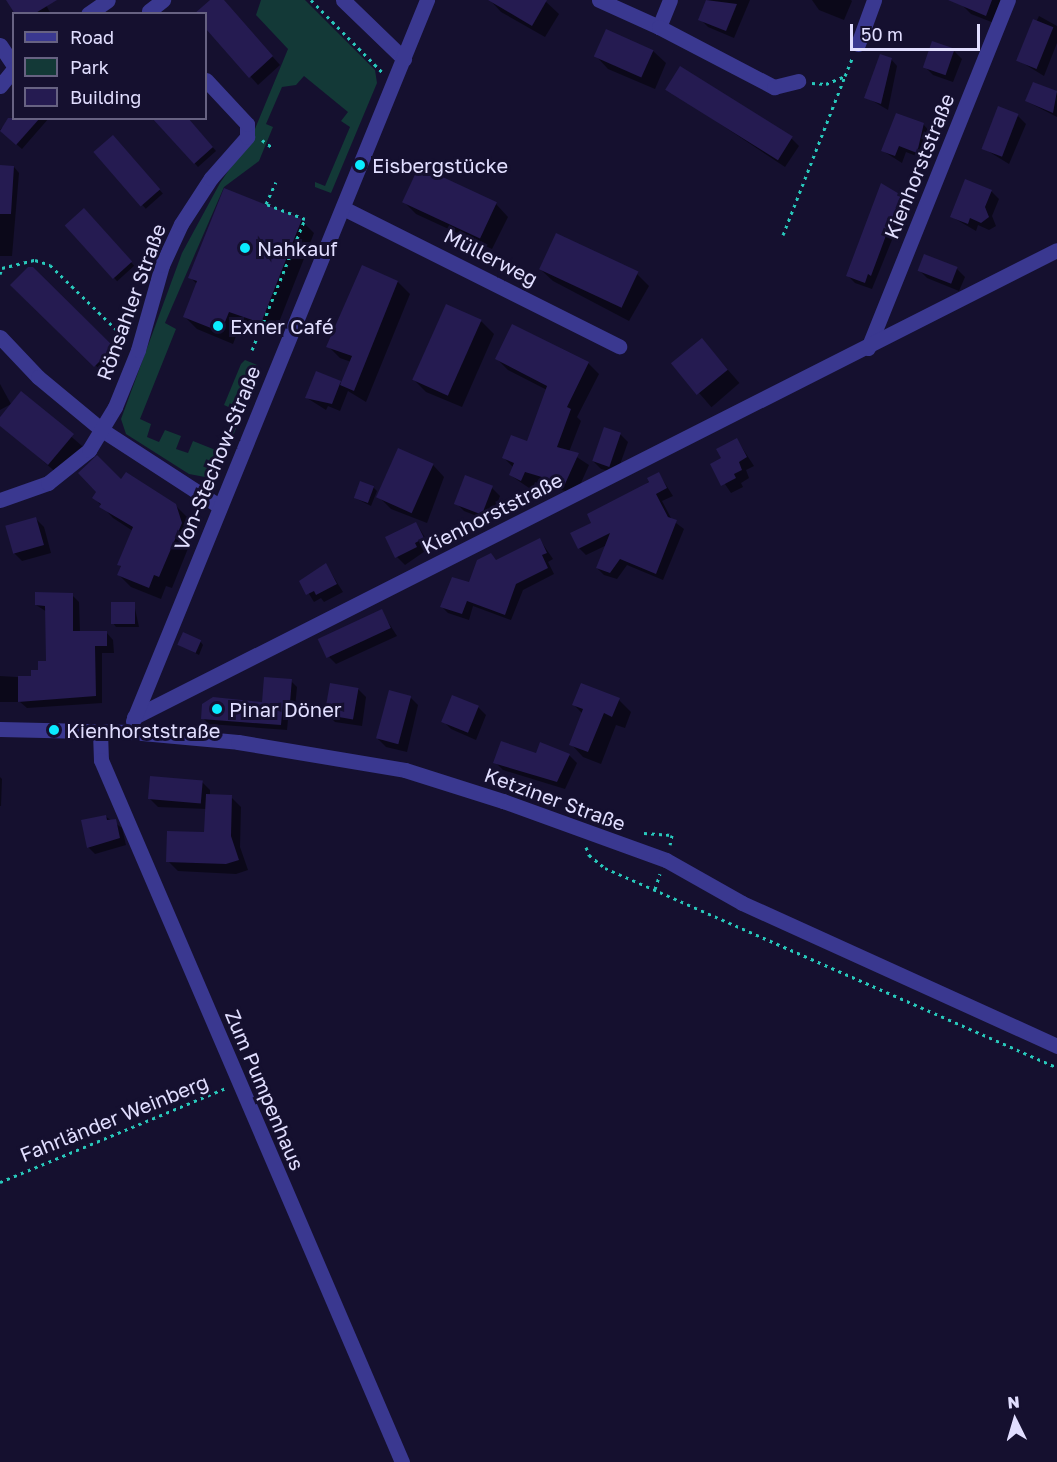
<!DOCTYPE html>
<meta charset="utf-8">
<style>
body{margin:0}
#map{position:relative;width:1057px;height:1462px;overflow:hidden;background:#15102f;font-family:"Golos Text",sans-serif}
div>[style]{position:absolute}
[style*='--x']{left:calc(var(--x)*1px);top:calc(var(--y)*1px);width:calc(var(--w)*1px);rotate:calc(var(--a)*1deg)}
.green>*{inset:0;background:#133937}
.shadow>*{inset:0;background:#0007;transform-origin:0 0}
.building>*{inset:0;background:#251b51;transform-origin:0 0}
.path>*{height:3px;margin-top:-1.5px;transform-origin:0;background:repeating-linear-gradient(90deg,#28c8bb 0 3px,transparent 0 7.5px)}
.minor>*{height:15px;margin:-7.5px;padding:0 7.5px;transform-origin:7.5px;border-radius:7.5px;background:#3a3890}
.dots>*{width:16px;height:16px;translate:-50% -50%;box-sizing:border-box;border:3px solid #15102f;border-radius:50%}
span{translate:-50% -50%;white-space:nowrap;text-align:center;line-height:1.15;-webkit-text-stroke:6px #15102f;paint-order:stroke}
.poi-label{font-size:20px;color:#e1deff}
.left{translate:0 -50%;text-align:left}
.street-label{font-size:20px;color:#e1deff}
.legend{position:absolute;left:12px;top:12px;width:195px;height:108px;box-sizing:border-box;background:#15102f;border:2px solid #676282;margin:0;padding:8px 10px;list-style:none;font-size:18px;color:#e1deff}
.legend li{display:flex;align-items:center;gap:12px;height:30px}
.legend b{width:30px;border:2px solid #676282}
.north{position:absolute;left:985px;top:1390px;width:60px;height:60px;-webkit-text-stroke:4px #15102f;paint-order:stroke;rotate:355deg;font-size:16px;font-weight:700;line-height:24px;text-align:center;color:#e1deff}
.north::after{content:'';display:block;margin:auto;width:21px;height:27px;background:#e1deff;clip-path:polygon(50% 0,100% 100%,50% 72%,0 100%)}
.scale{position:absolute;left:850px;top:24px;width:130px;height:27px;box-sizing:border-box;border:3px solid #e1deff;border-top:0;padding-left:8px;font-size:18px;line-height:21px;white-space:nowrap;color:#e1deff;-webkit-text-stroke:4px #15102f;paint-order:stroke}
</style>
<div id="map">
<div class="green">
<i style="clip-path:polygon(261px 0,305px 0,375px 70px,377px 83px,331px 193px,315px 187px,315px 182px,325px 186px,350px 127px,341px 121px,348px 112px,304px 76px,296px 85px,282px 87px,266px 124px,273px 127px,259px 161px,224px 187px,165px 323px,176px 329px,140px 419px,151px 424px,147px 437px,159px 442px,165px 430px,181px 436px,176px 449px,188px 453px,193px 441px,218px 451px,235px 410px,224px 405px,241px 364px,245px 360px,257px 365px,259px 371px,217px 476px,205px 477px,189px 474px,126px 434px,121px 419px,182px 253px,220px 183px,252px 136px,288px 49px,256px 15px)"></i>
</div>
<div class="shadow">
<i style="clip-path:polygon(12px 0,43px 0,51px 14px,17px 14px)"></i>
<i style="clip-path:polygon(212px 0,222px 0,280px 65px,258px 85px,206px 27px,206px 14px)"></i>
<i style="clip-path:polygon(490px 0,544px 0,559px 14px,545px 37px,501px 12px)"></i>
<i style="clip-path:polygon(707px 0,750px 0,734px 38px,708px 27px,700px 19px)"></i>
<i style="clip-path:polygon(812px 0,851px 0,852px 1px,844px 20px,819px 10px)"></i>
<i style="clip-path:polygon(965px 0,1003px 0,994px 23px,971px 14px,963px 6px)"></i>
<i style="clip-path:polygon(1039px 16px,1057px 26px,1057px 43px,1044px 76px,1018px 60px)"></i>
<i style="clip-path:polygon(653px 51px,666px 63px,655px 89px,608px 69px,596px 56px)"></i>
<i style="clip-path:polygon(954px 51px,962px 59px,953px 82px,933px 75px,925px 67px)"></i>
<i style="clip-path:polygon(891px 59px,897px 66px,888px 110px,866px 97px)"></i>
<i style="clip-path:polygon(1034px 83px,1057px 93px,1057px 117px,1026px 101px)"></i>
<i style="clip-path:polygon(669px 90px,791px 138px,799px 146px,785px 167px)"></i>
<i style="clip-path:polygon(14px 115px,14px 118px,49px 118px,22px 149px,0 130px)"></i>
<i style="clip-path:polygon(1018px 116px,1026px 124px,1009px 164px,983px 148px)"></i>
<i style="clip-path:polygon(155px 118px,187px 118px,216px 151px,198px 167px)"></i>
<i style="clip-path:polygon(923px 124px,930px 132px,924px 159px,906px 152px,902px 163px,883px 151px)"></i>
<i style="left:112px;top:137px;width:76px;height:23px;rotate:48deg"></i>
<i style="clip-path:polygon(0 166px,14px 167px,19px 173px,12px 256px,0 256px)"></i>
<i style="clip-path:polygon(991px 191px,999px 199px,992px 216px,996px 226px,989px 230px,978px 225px,976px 231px,952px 217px)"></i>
<i style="clip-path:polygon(900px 196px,907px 203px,872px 289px,855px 283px,848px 276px)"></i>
<i style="clip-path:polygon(404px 202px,496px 204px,508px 217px,492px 249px,416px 214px)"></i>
<i style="left:84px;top:210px;width:75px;height:23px;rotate:48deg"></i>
<i style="clip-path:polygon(301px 220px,314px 233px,274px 335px,241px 323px,233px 344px,197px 329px,185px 317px,197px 284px,190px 277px)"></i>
<i style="clip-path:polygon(556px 235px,637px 274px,649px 286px,629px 321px,553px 281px,540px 269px)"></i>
<i style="clip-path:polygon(363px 267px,398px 282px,410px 294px,366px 402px,348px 391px,340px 411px,328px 406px,326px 410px,307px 398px,317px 373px,342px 384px,351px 362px,340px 358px,328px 346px)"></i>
<i style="left:32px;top:268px;width:124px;height:26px;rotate:44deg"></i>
<i style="clip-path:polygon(957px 269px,965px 277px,959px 291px,927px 278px,919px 270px)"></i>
<i style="clip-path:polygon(447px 306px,482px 322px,494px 334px,462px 407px,426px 392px,414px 380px)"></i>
<i style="left:702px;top:340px;width:57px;height:37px;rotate:49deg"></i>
<i style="clip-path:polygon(497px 359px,588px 363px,599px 374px,577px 417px,581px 421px,569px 452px,589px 465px,576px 494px,535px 482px,532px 490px,510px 475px,513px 467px,503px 457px,527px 443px,547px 390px,508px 370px)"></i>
<i style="clip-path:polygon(0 384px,11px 404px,0 410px)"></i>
<i style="left:21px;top:393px;width:84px;height:37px;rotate:41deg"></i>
<i style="clip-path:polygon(620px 434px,628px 442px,617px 473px,601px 469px,593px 461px)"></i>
<i style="clip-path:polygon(737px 440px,754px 466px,746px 470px,749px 478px,741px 483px,743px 487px,731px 493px,712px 465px,723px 459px)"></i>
<i style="clip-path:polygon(433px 465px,444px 477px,427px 523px,391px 509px,380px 498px)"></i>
<i style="clip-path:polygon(659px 474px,673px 496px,662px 501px,672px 520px,684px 529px,663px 580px,627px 565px,617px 579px,604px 575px,597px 568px,607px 545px,586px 555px,579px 548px,593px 523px)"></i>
<i style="clip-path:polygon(121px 481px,175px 505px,187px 517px,193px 536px,172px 588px,166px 586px,161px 599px,131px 587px,119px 575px,122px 568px,119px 564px,133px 531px,113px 518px,94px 498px)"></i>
<i style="clip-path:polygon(373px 487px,377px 491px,371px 506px,355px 498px)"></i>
<i style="clip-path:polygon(492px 488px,500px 496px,490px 521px,464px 511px,456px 503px)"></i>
<i style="clip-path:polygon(36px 519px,44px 527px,51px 553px,22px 561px,14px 553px)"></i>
<i style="clip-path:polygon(416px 523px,431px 547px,405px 565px,397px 557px)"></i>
<i style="clip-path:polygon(540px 540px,553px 559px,548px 562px,554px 574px,523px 590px,511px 620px,473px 606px,469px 620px,448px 613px,442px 607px,497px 561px)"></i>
<i style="clip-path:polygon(326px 565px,343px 592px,324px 602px,321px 598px,314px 602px,301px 581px)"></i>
<i style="clip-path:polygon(72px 595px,79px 602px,80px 632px,106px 632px,113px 640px,114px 653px,102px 653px,102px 703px,27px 708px,20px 702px,0 702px,0 676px,33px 678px,47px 663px,47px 612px,36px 605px)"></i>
<i style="clip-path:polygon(134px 604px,139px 627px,116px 627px,113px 623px)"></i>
<i style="clip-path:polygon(381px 611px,397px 636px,336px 664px,329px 657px)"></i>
<i style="clip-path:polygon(200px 641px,203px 645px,199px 655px,180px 645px)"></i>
<i style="clip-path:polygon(291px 681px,297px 687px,295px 708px,289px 709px,287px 730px,209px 724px,203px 718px,264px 703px)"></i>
<i style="clip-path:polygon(358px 689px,366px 697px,362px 726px,335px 722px,327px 714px)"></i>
<i style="clip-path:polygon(410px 697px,418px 705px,407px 752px,386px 747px,378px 739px)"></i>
<i style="clip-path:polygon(619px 700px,631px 712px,625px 728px,616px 725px,601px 764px,583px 757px,571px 744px,583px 714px,574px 705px)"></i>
<i style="clip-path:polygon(478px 707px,486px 715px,476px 740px,451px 729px,443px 721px)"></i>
<i style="clip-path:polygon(536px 755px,569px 755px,577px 763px,565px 789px,503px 770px,495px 762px)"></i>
<i style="clip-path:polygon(0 777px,2px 779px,1px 806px,0 806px)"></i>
<i style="clip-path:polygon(202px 782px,210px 790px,210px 796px,231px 797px,241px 807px,240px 847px,248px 870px,236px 874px,178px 871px,168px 861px,206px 834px,207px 809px,158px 807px,150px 799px)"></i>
<i style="clip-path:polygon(105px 816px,122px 828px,126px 845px,95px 854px,88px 847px)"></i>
</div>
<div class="building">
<i style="clip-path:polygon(6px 0,57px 0,34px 14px,15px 14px)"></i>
<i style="clip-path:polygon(210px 0,224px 0,273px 56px,249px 78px,206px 29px,206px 14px,194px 14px)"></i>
<i style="clip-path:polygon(488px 0,547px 0,532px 26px)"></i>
<i style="clip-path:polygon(706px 0,737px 4px,726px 31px,698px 20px)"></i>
<i style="clip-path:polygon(948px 0,992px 0,986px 16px)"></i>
<i style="left:1033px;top:19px;width:22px;height:45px;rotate:22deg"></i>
<i style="left:606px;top:29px;width:52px;height:30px;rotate:24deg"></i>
<i style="left:932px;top:41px;width:24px;height:28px;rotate:19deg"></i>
<i style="clip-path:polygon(880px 54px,892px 58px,881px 104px,864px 98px)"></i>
<i style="left:680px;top:66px;width:133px;height:28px;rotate:32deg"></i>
<i style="clip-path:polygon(1033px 82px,1057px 91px,1053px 113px,1025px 101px)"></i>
<i style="left:998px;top:106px;width:22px;height:46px;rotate:21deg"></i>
<i style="clip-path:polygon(896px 113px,924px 123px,917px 153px,899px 146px,895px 156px,881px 151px)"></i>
<i style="clip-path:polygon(8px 118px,40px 118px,16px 145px,0 131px)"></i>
<i style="clip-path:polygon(152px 118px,188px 118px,213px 147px,194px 164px)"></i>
<i style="left:113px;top:135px;width:72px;height:26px;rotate:49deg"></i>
<i style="clip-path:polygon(0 165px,14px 166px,11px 214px,0 214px)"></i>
<i style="left:419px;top:166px;width:86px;height:40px;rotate:25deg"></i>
<i style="clip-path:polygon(965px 179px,992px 190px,985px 207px,989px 217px,981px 223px,970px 218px,968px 224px,950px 217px)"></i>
<i style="clip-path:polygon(881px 183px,901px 195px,871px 276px,868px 274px,865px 283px,846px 276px)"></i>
<i style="clip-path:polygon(224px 188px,302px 219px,261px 323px,229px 312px,221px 332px,183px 317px,197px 281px,188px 278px)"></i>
<i style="left:84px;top:208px;width:72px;height:26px;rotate:48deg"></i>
<i style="left:556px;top:233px;width:91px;height:40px;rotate:25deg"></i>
<i style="left:924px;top:254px;width:36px;height:18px;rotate:21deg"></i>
<i style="clip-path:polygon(362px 265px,398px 281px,354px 391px,340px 385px,352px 356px,326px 347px)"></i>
<i style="clip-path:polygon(28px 267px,33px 267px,114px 347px,94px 367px,10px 285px)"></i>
<i style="left:446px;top:304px;width:39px;height:83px;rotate:24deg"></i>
<i style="clip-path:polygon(512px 324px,589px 362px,567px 407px,571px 409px,557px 447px,579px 453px,565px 484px,525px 472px,521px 481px,509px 475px,514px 463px,502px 458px,511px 435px,527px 441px,547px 386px,495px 359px)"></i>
<i style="left:702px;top:338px;width:41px;height:40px;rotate:51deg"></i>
<i style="clip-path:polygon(316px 371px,341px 381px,332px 404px,305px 398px)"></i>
<i style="clip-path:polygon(21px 391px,74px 434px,48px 465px,0 426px,0 417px)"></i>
<i style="left:604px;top:427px;width:18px;height:36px;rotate:19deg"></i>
<i style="clip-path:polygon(737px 438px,747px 457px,739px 462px,742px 470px,734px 474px,736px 478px,721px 486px,710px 464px,721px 458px,716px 449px)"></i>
<i style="left:398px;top:448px;width:39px;height:54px;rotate:24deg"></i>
<i style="clip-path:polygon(97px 455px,121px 479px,126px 472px,176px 504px,182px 523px,159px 577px,154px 575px,149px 588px,117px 575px,121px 566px,117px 565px,133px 527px,99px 507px,101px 504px,92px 498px,96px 492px,78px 473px)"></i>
<i style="clip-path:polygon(659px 472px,667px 488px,656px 494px,668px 517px,677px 520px,656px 574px,620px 559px,610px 573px,596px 568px,610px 533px,578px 549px,570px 533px,591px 523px,587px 514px,649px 482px,647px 478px)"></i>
<i style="left:465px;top:475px;width:30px;height:31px;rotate:21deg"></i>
<i style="left:360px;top:481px;width:15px;height:18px;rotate:20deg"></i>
<i style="left:36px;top:517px;width:29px;height:32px;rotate:74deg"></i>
<i style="clip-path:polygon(416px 522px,424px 538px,415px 543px,417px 547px,395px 558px,385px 537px)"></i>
<i style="clip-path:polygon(540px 538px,547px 553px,542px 555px,548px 568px,516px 584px,505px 615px,467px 601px,462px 614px,440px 607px,452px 577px,469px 582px,477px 560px,491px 553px,496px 560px)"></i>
<i style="clip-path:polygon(326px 563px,337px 584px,316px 595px,314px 591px,306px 595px,299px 581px)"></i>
<i style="clip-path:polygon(35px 592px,73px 593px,73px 631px,107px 631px,107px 646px,95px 646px,96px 696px,18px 702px,18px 676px,31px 676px,31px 670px,38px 670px,38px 661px,46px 661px,45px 606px,35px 605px)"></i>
<i style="left:111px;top:602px;width:24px;height:22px"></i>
<i style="left:382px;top:609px;width:21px;height:71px;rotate:65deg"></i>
<i style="left:183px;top:632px;width:20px;height:14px;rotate:24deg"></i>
<i style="clip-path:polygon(264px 677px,292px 679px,290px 703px,283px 703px,281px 725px,201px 719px,202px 704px,213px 697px,262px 702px)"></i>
<i style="left:330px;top:683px;width:29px;height:32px;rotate:10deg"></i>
<i style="clip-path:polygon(581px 683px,620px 698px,612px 717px,604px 713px,588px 752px,569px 745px,583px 709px,572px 705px)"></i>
<i style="left:389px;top:690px;width:23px;height:50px;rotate:15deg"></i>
<i style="left:452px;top:695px;width:29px;height:29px;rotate:22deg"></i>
<i style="clip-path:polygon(501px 741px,536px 753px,540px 742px,570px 754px,557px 782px,493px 763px)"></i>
<i style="left:150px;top:776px;width:53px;height:23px;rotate:5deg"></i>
<i style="clip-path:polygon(206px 794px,232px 795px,231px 836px,239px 860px,226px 864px,166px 862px,167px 831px,204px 832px)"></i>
<i style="clip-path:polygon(106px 815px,107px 820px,116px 819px,120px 838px,87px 848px,81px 820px)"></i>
</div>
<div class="path">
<i style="--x:311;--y:0;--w:101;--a:45.4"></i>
<i style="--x:812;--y:83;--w:14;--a:4"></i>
<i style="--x:826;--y:84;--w:21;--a:-23"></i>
<i style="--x:845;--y:76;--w:22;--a:-68"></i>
<i style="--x:262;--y:140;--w:14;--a:36"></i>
<i style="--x:783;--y:235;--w:171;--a:-68.7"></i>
<i style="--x:0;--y:274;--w:6;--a:-72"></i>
<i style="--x:2;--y:268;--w:34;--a:-14"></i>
<i style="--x:35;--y:260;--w:16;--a:18"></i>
<i style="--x:50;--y:265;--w:105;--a:44.2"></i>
<i style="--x:252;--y:350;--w:141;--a:-68"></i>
<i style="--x:305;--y:219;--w:42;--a:-159"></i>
<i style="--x:266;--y:204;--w:24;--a:-66"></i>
<i style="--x:644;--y:833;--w:28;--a:4"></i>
<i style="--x:672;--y:835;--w:10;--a:101"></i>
<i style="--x:586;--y:847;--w:9;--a:69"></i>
<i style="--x:589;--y:855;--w:21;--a:39"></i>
<i style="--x:605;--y:868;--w:494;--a:23.8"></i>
<i style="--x:655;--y:889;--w:16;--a:-72"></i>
<i style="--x:0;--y:1182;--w:245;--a:-22.6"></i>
</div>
<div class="minor">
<i style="--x:343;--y:0;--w:85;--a:44"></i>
<i style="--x:599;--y:0;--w:66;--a:24.2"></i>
<i style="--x:659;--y:27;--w:29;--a:-68"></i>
<i style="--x:149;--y:11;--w:18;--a:-38"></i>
<i style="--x:88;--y:14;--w:24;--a:-35"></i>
<i style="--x:659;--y:27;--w:130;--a:27.6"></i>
<i style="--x:774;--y:87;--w:25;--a:-14"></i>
<i style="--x:858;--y:44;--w:47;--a:-70"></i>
<i style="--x:0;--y:45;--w:25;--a:56"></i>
<i style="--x:0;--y:86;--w:22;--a:-51"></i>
<i style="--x:343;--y:208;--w:309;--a:26.6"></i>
<i style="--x:0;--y:337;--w:55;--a:46.5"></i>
<i style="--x:38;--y:377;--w:83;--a:39.6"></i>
<i style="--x:102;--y:430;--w:140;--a:33"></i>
<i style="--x:868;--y:348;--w:375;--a:-68.1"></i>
<i style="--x:0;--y:500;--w:51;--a:-19.5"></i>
<i style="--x:48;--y:483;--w:53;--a:-38.8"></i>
<i style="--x:89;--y:450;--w:50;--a:-58.8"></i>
<i style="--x:115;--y:407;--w:61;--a:-68"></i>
<i style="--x:138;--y:350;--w:88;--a:-74.2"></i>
<i style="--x:162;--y:265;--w:45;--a:-65.1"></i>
<i style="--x:181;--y:224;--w:55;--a:-56.9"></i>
<i style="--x:211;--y:178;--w:55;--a:-48.7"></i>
<i style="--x:247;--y:137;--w:13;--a:-90"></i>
<i style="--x:247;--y:124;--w:60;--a:-133"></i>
<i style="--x:134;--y:717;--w:1034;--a:-26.84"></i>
<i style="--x:133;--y:721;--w:779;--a:-67.82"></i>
<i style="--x:0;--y:729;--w:131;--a:1.3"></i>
<i style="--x:131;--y:732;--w:107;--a:5.3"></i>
<i style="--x:238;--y:742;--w:169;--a:9.5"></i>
<i style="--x:405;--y:770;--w:103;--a:17.6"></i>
<i style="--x:503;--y:801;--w:173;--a:19.9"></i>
<i style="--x:666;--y:860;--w:87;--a:29.5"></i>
<i style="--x:742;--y:903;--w:346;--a:24.4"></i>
<i style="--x:100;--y:732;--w:28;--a:88"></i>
<i style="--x:101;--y:760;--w:764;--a:66.79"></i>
</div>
<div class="dots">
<i style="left:360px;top:165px;background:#0aebff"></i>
<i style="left:245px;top:248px;background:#0aebff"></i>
<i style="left:218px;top:326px;background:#0aebff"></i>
<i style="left:217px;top:709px;background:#0aebff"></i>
<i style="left:54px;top:730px;background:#0aebff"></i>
</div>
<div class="poi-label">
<span class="left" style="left:372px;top:165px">Eisbergstücke</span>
<span class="left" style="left:257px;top:248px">Nahkauf</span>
<span class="left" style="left:230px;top:326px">Exner Café</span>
<span class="left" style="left:229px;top:709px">Pinar Döner</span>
<span class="left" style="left:66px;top:730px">Kienhorststraße</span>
</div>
<div class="street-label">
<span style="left:919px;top:166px;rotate:-68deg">Kienhorststraße</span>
<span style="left:491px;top:257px;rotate:27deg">Müllerweg</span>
<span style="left:131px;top:302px;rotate:-70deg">Rönsahler Straße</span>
<span style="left:217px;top:458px;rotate:-68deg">Von-Stechow-Straße</span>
<span style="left:492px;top:513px;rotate:-27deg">Kienhorststraße</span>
<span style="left:555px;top:799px;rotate:20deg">Ketziner Straße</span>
<span style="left:265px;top:1090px;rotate:67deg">Zum Pumpenhaus</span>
<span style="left:114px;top:1118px;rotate:-22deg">Fahrländer Weinberg</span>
</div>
<ul class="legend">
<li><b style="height:8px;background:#3a3890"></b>Road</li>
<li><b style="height:16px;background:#133937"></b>Park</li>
<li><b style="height:16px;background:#251b51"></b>Building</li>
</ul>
<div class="north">N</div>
<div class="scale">50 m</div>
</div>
